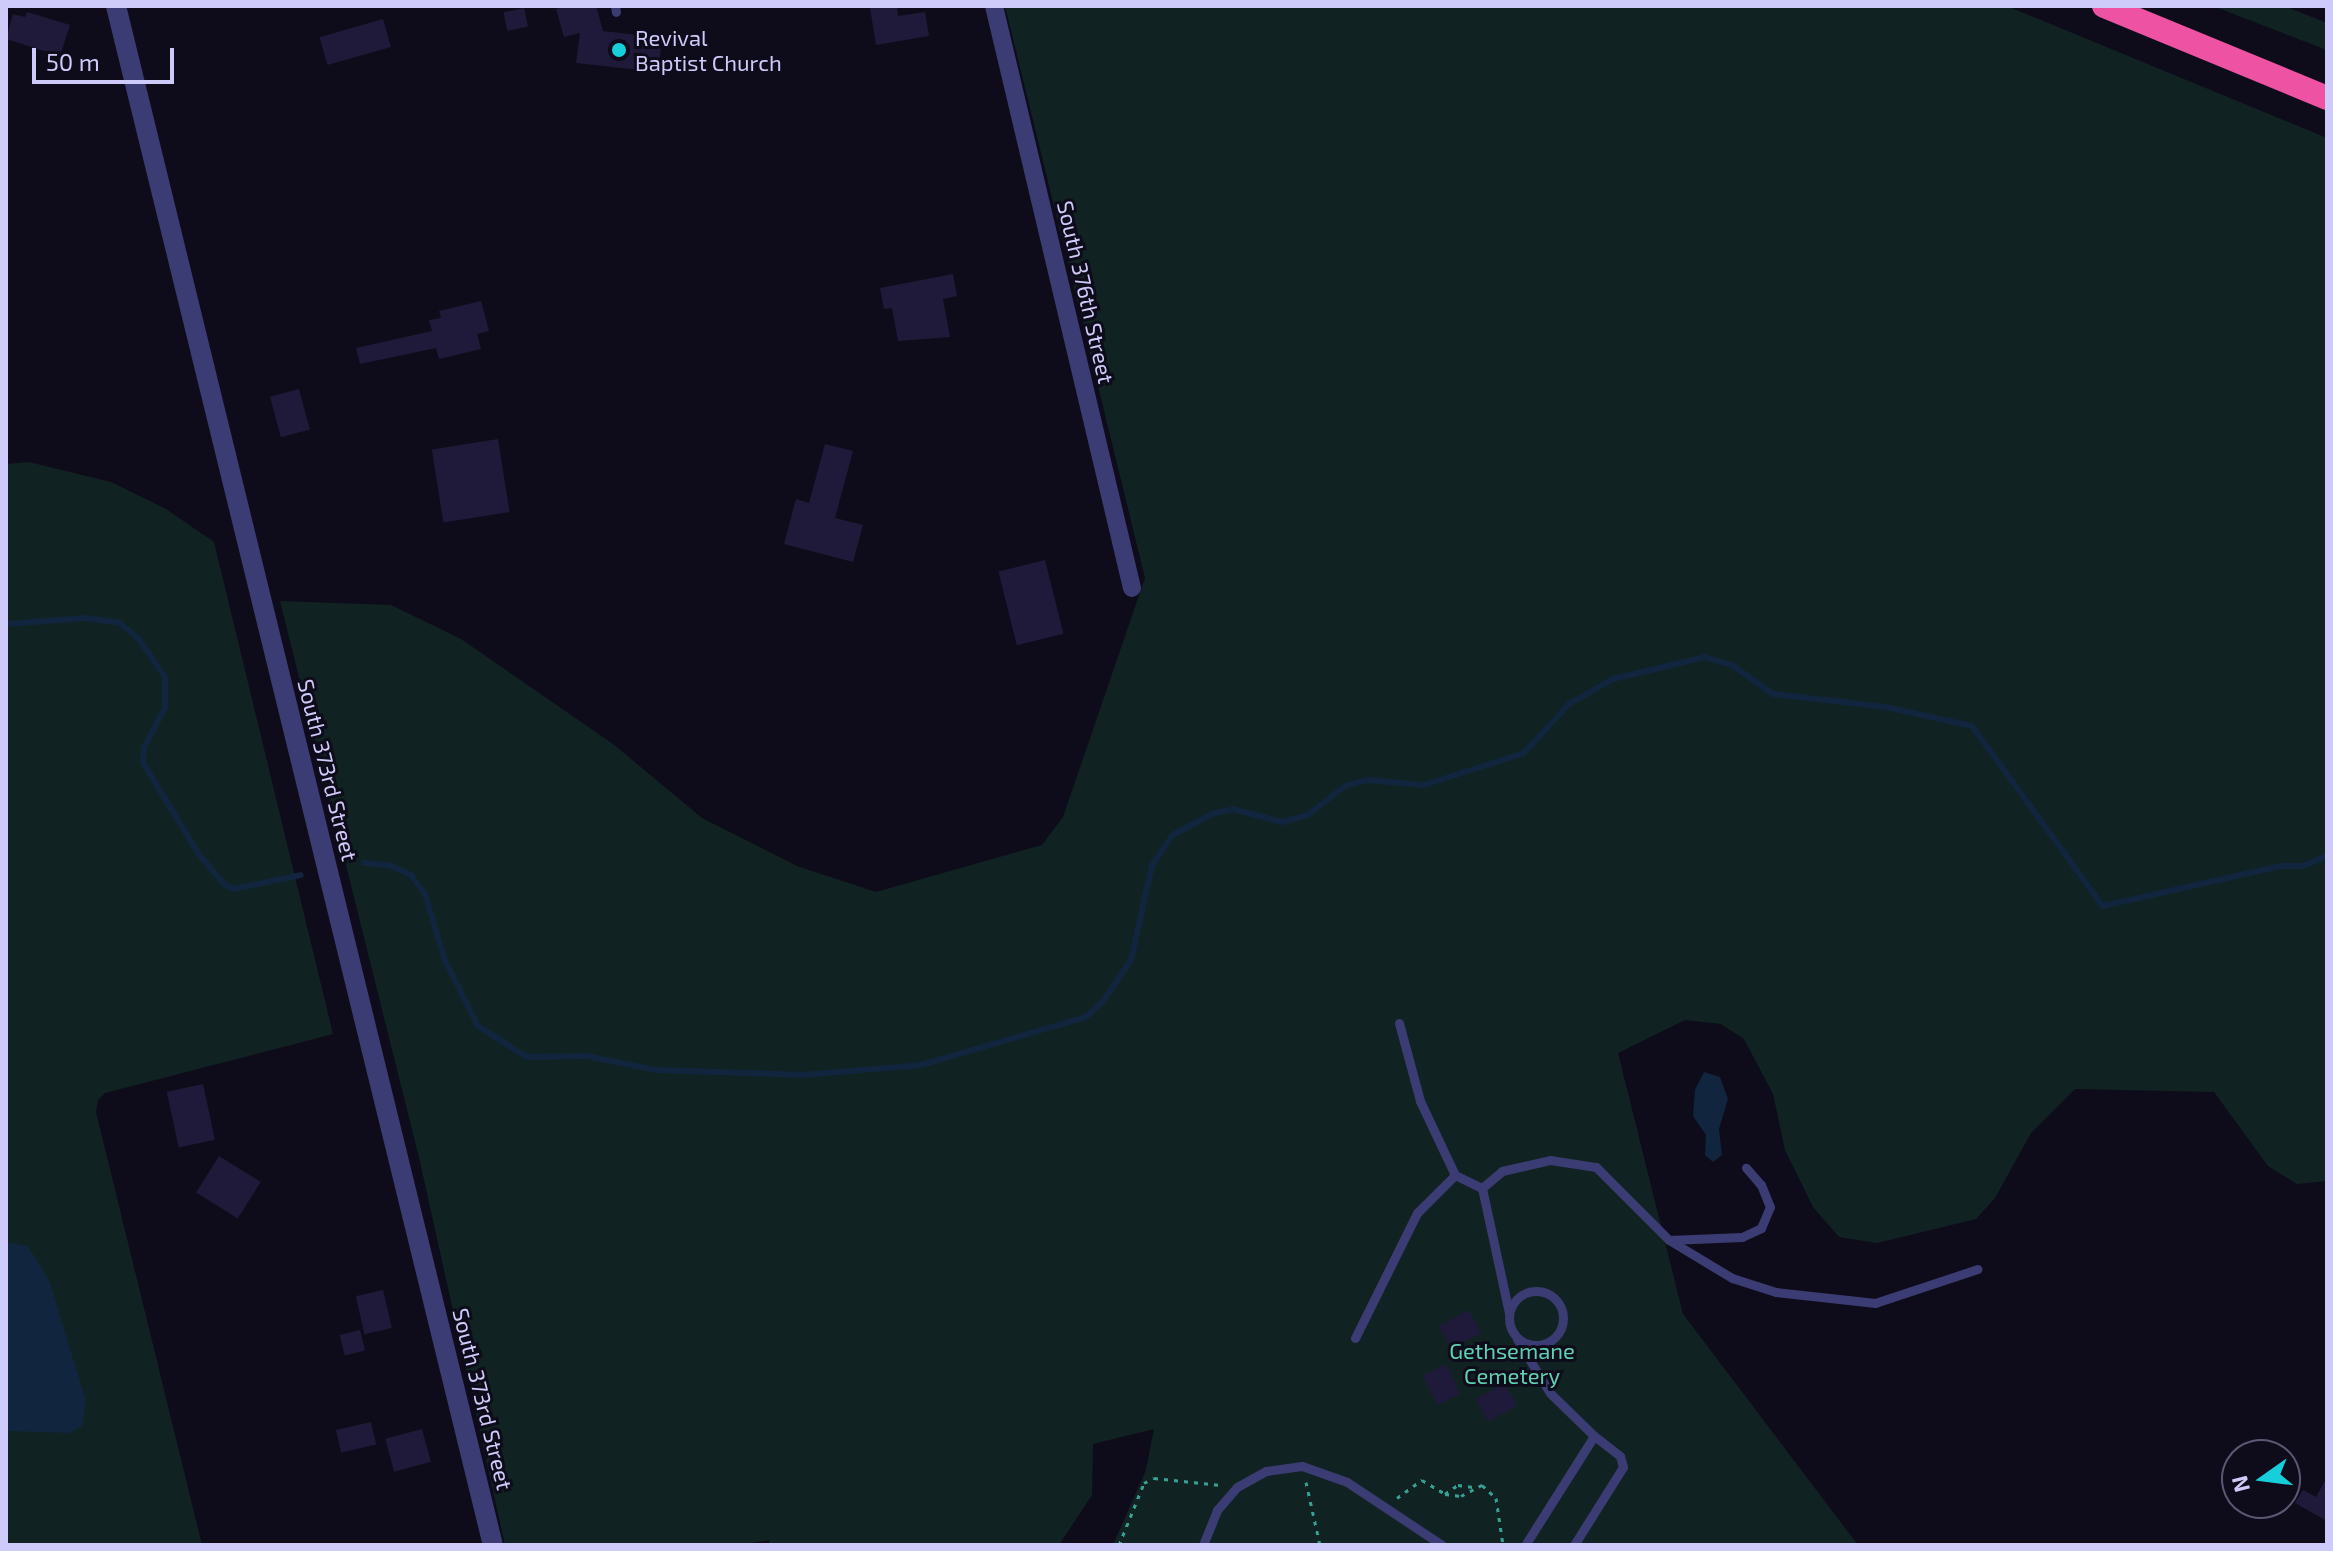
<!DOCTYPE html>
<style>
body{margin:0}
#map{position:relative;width:2333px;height:1551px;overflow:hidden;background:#0e0c1a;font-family:"Exo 2",sans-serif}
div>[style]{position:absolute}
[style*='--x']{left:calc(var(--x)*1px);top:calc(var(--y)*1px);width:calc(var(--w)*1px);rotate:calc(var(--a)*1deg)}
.green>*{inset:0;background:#102322}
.water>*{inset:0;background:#11253e}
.stream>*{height:6px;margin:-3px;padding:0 3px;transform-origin:3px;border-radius:3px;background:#11253e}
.building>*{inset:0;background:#1f1a39;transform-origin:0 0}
.path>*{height:3px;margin-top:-1.5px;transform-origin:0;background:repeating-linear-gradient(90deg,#38a196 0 4px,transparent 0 10px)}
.service>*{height:9px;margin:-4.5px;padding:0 4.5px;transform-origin:4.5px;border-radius:4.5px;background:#3c3c74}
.service>.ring{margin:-4.5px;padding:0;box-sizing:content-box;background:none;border:9px solid #3c3c74;border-radius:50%}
.minor>*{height:18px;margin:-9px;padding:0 9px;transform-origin:9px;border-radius:9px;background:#3c3c74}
.tertiary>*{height:20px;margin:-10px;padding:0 10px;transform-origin:10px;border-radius:10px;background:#3c3c74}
.motorway>*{height:24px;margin:-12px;padding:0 12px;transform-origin:12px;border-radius:12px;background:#ee52a3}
.dots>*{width:22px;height:22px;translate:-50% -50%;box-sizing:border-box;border:4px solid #0e0c1a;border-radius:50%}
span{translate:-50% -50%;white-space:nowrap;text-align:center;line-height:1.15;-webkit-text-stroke:6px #0e0c1a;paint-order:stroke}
.poi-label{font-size:22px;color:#cecafa}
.left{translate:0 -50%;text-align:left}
.street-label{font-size:22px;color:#cecafa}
.park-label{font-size:22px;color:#5fd1b0}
.frame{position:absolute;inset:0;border:8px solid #cecafa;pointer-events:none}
.north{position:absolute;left:2221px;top:1439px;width:80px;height:80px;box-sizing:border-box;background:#0e0c1a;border:2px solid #5b5874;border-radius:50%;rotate:256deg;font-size:22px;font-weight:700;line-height:32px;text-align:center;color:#cecafa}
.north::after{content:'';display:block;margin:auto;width:28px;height:36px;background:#16cfda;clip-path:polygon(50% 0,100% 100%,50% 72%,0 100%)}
.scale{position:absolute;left:32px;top:48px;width:142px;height:36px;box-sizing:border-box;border:4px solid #cecafa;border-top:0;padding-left:10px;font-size:24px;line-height:28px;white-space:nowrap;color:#cecafa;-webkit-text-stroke:6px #0e0c1a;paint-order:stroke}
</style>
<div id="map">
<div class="green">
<i style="clip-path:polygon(1005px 6px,2007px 6px,2327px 138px,2327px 1181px,2297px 1184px,2268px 1166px,2214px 1092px,2075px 1089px,2031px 1133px,1995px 1198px,1976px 1219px,1877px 1243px,1839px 1237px,1813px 1207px,1785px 1150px,1773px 1094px,1744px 1039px,1721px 1024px,1685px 1020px,1618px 1053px,1683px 1314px,1858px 1545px,1113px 1545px,1146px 1470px,1154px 1429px,1093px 1444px,1092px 1495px,1059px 1545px,770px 1545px,769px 1540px,739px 1545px,505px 1545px,420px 1162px,280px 601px,391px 605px,461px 639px,613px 744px,702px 818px,797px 866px,876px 892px,1042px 845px,1063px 817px,1145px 578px)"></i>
<i style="clip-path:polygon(2213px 6px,2284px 6px,2327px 23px,2327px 50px)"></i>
<i style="clip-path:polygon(29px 462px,111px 482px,166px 509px,214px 542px,333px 1034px,105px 1093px,98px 1100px,96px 1112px,202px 1545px,6px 1545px,6px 464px)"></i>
</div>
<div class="water">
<i style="clip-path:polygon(1704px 1072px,1720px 1077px,1728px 1099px,1719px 1129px,1722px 1155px,1713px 1162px,1705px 1155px,1706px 1135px,1693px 1116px,1695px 1090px)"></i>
<i style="clip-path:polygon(6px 1242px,28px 1246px,49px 1280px,86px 1401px,82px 1426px,70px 1433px,6px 1431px)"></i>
</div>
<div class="stream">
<i style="--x:6;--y:624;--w:80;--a:-4.3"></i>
<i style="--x:86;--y:618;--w:34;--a:8"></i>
<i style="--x:120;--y:623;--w:23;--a:40"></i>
<i style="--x:138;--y:638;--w:47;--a:55.3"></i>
<i style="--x:165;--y:677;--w:31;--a:90"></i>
<i style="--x:165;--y:708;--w:44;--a:118.3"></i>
<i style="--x:144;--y:747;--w:16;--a:94"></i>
<i style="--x:143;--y:763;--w:109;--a:58.5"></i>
<i style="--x:200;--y:856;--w:38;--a:49"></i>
<i style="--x:225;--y:885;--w:10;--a:24"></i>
<i style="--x:234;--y:889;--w:68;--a:-11.8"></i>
<i style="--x:364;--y:863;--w:25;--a:5"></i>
<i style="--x:389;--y:865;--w:24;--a:24"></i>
<i style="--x:411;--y:875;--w:24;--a:54"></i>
<i style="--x:425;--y:894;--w:67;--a:73.5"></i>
<i style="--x:444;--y:958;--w:76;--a:63.4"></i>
<i style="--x:478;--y:1026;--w:58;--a:32.3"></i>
<i style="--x:527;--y:1057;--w:60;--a:-1"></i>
<i style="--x:587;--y:1056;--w:69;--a:11.6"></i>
<i style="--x:655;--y:1070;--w:148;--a:1.9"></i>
<i style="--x:803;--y:1075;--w:118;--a:-4.8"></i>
<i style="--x:921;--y:1065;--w:172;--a:-16.2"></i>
<i style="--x:1086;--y:1017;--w:25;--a:-43"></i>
<i style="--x:1104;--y:1000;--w:48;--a:-56"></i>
<i style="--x:1131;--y:960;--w:97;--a:-77.5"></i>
<i style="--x:1152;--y:865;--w:37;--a:-55"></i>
<i style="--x:1173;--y:835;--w:44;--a:-28.3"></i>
<i style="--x:1212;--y:814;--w:22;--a:-13"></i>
<i style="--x:1233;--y:809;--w:51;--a:14.9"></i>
<i style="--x:1282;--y:822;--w:27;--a:-15"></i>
<i style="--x:1308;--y:815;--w:47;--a:-38.1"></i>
<i style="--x:1345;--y:786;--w:24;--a:-15"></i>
<i style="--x:1368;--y:780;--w:56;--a:5.1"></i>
<i style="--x:1424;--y:785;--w:105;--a:-17.7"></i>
<i style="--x:1524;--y:753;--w:67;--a:-47.4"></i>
<i style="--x:1569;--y:704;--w:51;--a:-29.6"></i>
<i style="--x:1613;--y:679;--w:95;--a:-13.4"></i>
<i style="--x:1705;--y:657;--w:28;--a:17"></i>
<i style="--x:1732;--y:665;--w:50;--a:35.3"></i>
<i style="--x:1773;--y:694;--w:114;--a:6.6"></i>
<i style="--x:1886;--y:707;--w:88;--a:12.5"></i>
<i style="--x:1972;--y:726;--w:223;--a:54"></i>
<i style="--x:2103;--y:906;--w:181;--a:-12.7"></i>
<i style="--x:2280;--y:866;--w:23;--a:0"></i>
<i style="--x:2303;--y:866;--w:26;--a:-23"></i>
</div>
<div class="building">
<i style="clip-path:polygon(568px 6px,596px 6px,603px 31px,662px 38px,658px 72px,576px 63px,580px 33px,564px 37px,556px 9px)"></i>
<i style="clip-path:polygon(897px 6px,898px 16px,925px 12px,929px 36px,876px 45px,870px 8px)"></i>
<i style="left:524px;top:8px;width:19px;height:21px;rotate:78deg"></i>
<i style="clip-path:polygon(27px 12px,70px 25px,60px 56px,6px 39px,13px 14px,25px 17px)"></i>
<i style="left:383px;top:19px;width:29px;height:66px;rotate:74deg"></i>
<i style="clip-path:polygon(953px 274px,957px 296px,943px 299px,950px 337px,898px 341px,892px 308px,884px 309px,880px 288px)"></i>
<i style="clip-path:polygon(481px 301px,489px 331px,477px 334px,481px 349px,439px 359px,436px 348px,360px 364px,356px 348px,432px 331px,429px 320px,441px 318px,439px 311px)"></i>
<i style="left:299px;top:389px;width:42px;height:30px;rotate:75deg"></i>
<i style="left:498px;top:439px;width:74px;height:67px;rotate:81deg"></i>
<i style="clip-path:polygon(825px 444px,853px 451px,835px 518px,863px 525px,853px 562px,784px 544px,796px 499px,809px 503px)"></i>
<i style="left:1045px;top:560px;width:76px;height:48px;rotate:76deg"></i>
<i style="left:203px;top:1084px;width:57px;height:37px;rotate:78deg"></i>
<i style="left:219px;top:1156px;width:49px;height:43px;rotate:32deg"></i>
<i style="left:383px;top:1290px;width:39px;height:28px;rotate:77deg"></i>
<i style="left:1469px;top:1310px;width:26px;height:34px;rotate:62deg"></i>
<i style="left:360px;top:1330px;width:21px;height:21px;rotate:76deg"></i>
<i style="left:1446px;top:1364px;width:33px;height:26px;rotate:63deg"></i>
<i style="left:1505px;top:1383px;width:26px;height:33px;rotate:62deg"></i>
<i style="left:371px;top:1422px;width:23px;height:36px;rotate:77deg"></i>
<i style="left:422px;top:1429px;width:34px;height:38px;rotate:75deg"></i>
<i style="clip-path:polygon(2327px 1477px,2327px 1521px,2295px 1503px,2303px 1490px,2316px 1497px)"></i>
</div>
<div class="path">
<i style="--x:1306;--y:1482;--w:65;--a:77.5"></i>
<i style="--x:1445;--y:1494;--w:16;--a:-35"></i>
<i style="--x:1458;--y:1485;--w:15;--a:8"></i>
<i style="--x:1397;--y:1498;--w:31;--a:-36"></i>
<i style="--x:1422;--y:1480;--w:27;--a:31"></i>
<i style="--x:1445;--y:1494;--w:16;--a:7"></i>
<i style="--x:1461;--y:1496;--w:24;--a:-28"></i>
<i style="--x:1482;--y:1485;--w:19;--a:43"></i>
<i style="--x:1496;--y:1498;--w:48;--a:81.5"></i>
<i style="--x:1119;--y:1545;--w:67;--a:-68"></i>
<i style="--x:1144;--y:1483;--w:11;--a:-27"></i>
<i style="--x:1154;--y:1478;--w:67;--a:6"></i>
</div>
<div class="service">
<i style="--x:615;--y:6;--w:6;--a:81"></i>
<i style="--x:1399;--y:1023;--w:81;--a:74.9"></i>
<i style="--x:1420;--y:1101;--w:82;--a:64.7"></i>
<i style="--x:1669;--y:1240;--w:73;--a:-2.4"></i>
<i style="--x:1742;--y:1237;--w:21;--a:-25"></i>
<i style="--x:1761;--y:1228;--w:23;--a:-67"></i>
<i style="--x:1770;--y:1207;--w:24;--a:-112"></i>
<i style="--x:1761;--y:1185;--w:23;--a:-131"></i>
<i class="ring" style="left:1509px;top:1291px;width:45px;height:45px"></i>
<i style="--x:1509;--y:1313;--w:128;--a:-102.2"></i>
<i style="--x:1482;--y:1188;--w:26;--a:-40"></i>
<i style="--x:1502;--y:1171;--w:49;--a:-12.9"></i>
<i style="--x:1550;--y:1160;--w:47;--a:8.7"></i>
<i style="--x:1596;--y:1167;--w:103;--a:45"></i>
<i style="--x:1669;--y:1240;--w:74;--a:31.1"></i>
<i style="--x:1732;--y:1278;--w:46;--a:17.7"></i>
<i style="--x:1776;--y:1292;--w:100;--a:6.3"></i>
<i style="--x:1875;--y:1303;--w:108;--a:-18.3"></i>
<i style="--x:1355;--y:1338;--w:140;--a:-63.6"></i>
<i style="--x:1417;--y:1213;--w:54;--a:-45"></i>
<i style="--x:1455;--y:1175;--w:30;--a:26"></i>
<i style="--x:1517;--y:1339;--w:63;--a:58.6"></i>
<i style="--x:1550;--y:1393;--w:62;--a:44.3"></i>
<i style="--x:1594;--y:1436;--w:129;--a:122.3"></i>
<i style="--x:1203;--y:1545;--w:38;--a:-68"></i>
<i style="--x:1217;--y:1510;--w:30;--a:-49"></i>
<i style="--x:1237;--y:1487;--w:33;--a:-29"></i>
<i style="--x:1266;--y:1471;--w:36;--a:-8"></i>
<i style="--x:1302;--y:1466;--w:48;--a:19.6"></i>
<i style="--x:1347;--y:1482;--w:114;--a:33.6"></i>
<i style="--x:1574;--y:1545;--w:92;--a:-57.9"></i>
<i style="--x:1623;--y:1467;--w:11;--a:-105"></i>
<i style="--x:1620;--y:1456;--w:33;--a:-142"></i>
</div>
<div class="minor">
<i style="--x:994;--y:6;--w:598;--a:76.66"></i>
</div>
<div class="tertiary">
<i style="--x:116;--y:6;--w:1585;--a:76.24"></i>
</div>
<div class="motorway">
<i style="--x:2104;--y:6;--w:241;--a:22.4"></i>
</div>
<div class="dots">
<i style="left:619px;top:50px;background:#16cfda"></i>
</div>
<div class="poi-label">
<span class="left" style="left:635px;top:50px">Revival<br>Baptist Church</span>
</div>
<div class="street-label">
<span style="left:1086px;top:292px;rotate:77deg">South 376th Street</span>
<span style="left:328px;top:770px;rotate:76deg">South 373rd Street</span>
<span style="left:483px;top:1399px;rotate:76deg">South 373rd Street</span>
</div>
<div class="park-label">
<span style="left:1512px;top:1363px">Gethsemane<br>Cemetery</span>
</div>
<div class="frame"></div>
<div class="north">N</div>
<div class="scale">50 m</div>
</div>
